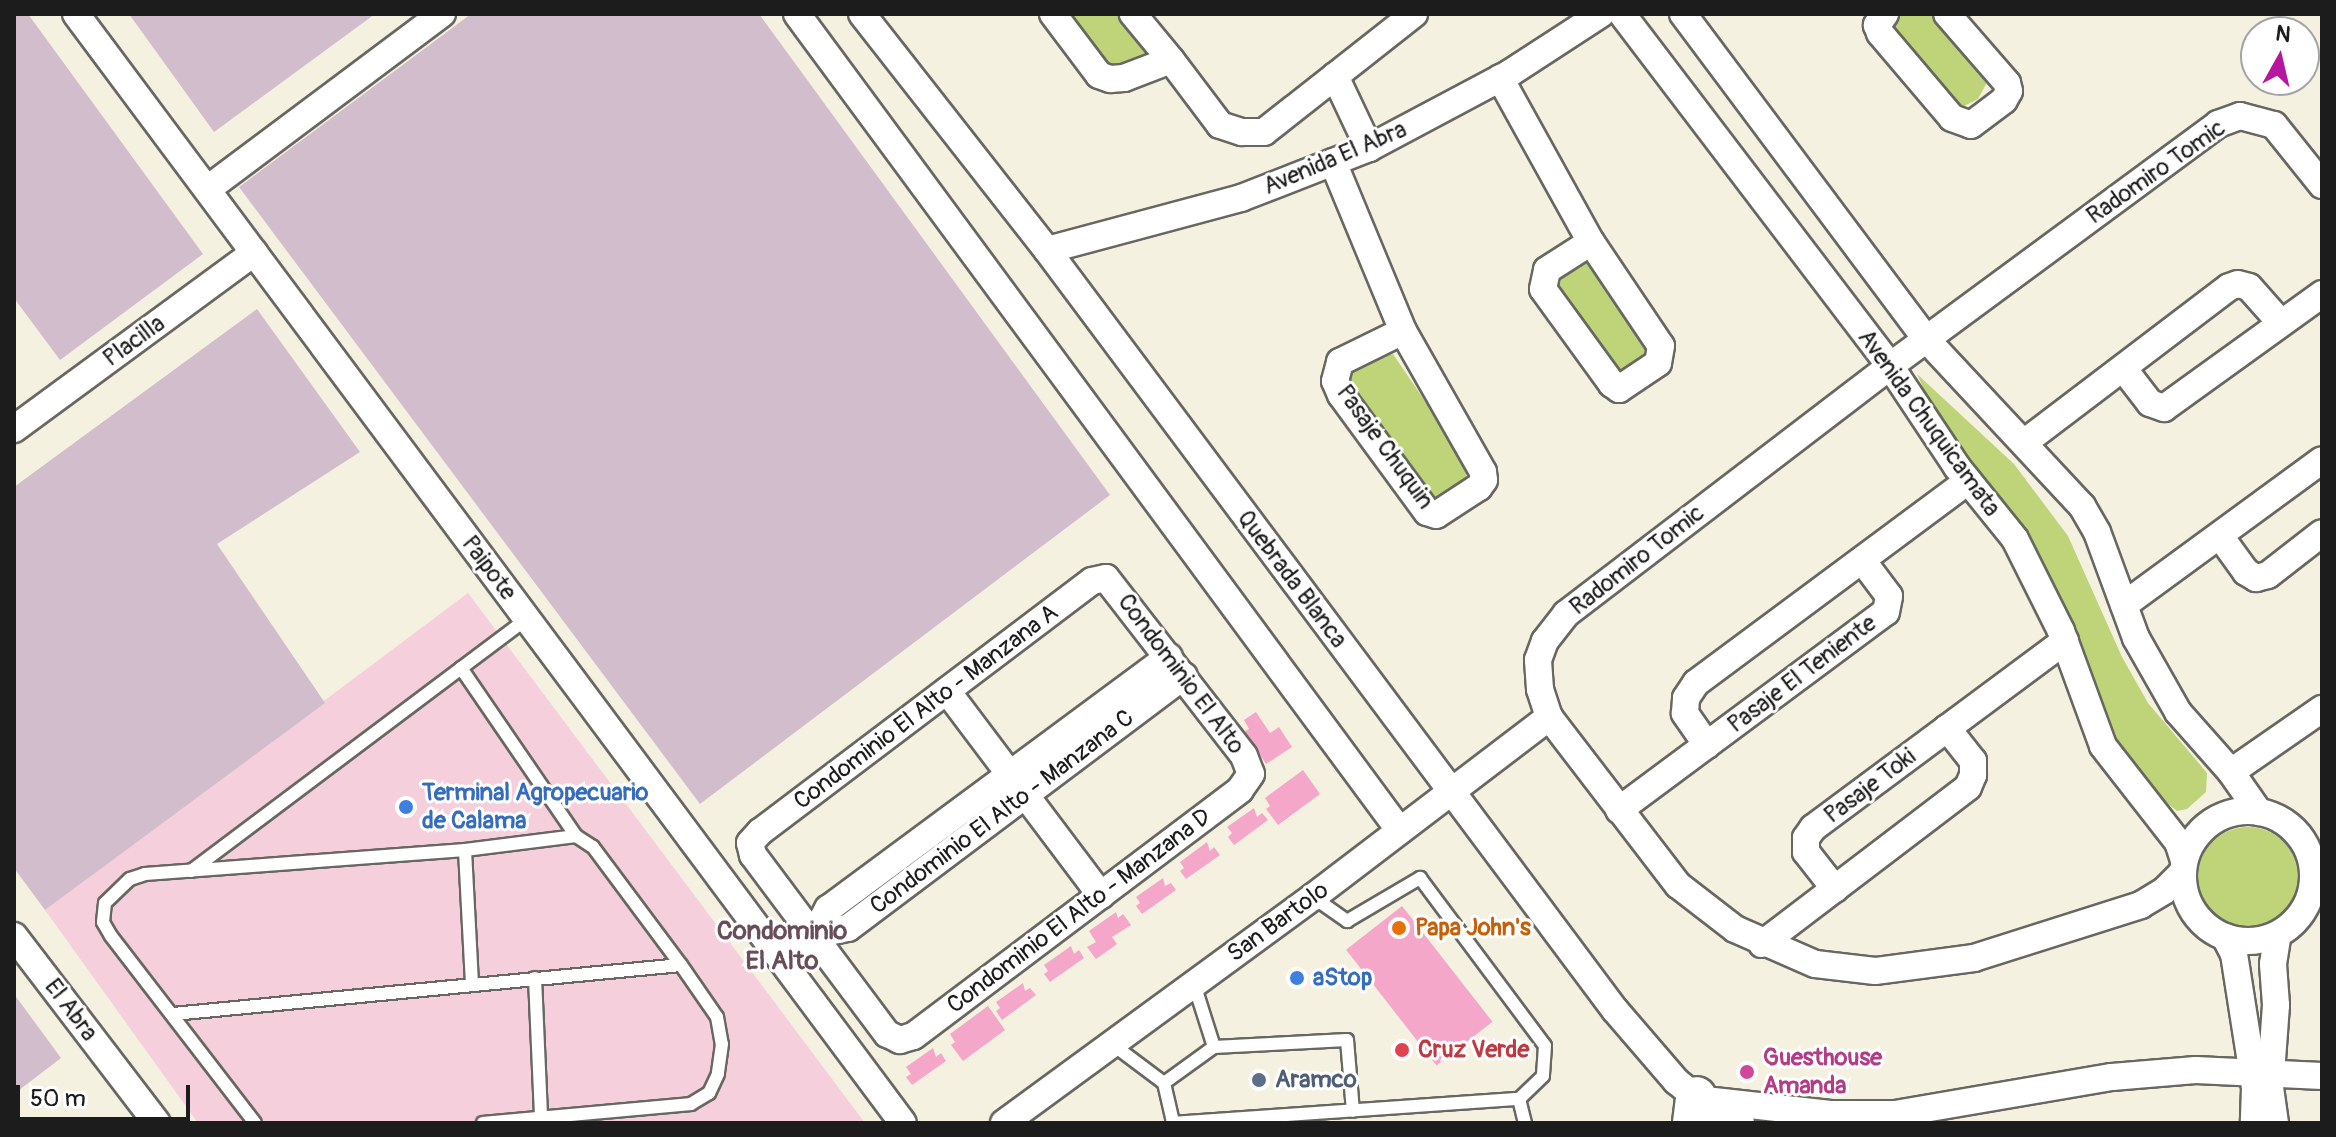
<!DOCTYPE html>
<style>
body{margin:0}
#map{position:relative;width:2336px;height:1137px;overflow:hidden;background:#f5f1e1;font-family:Pangolin,sans-serif}
div>[style]{position:absolute}
[style*='--x']{left:calc(var(--x)*1px);top:calc(var(--y)*1px);width:calc(var(--w)*1px);rotate:calc(var(--a)*1deg)}
.built>*{inset:0;background:#f5cfdb}
.industrial>*{inset:0;background:#d1bdcc}
.green>*{inset:0;background:#bfd478}
.round{border-radius:50%}
.building>*{inset:0;background:#f4a7c9;transform-origin:0 0}
.roads{filter:drop-shadow(2px 0 #686761) drop-shadow(-2px 0 #686761) drop-shadow(0 2px #686761) drop-shadow(0 -2px #686761)}
.service>*{height:12px;margin:-6px;padding:0 6px;transform-origin:6px;border-radius:6px;background:#fff}
.minor>*{height:26px;margin:-13px;padding:0 13px;transform-origin:13px;border-radius:13px;background:#fff}
.minor>.ring{margin:-13px;padding:0;box-sizing:content-box;background:none;border:26px solid #fff;border-radius:50%}
.primary>*{height:40px;margin:-20px;padding:0 20px;transform-origin:20px;border-radius:20px;background:#fff}
.dots>*{width:22px;height:22px;translate:-50% -50%;box-sizing:border-box;border:4px solid #fff;border-radius:50%}
span{translate:-50% -50%;white-space:nowrap;text-align:center;line-height:1.15;-webkit-text-stroke:6px #fff;paint-order:stroke}
.street-label{font-size:24px;color:#1c1c1c}
.shop-label{font-size:24px;color:#366cbe;font-weight:700}
.left{translate:0 -50%;text-align:left}
.food-label{font-size:24px;color:#c56008;font-weight:700}
.health-label{font-size:24px;color:#be3a42;font-weight:700}
.hotel-label{font-size:24px;color:#b23c85;font-weight:700}
.service-label{font-size:24px;color:#4e5e75;font-weight:700}
.neighbourhood-label{font-size:26px;color:#684d59;font-weight:700}
.frame{position:absolute;inset:0;border:16px solid #1c1c1c;pointer-events:none}
.north{position:absolute;left:2240px;top:16px;width:80px;height:80px;box-sizing:border-box;background:#fff;border:2px solid #a4a4a4;border-radius:50%;rotate:8deg;font-size:22px;font-weight:700;line-height:32px;text-align:center;color:#1c1c1c}
.north::after{content:'';display:block;margin:auto;width:28px;height:36px;background:#b5179e;clip-path:polygon(50% 0,100% 100%,50% 72%,0 100%)}
.scale{position:absolute;left:16px;top:1085px;width:174px;height:36px;box-sizing:border-box;border:4px solid #1c1c1c;border-top:0;padding-left:10px;font-size:24px;line-height:28px;white-space:nowrap;color:#1c1c1c;-webkit-text-stroke:6px #fff;paint-order:stroke}
</style>
<div id="map">
<div class="built">
<i style="clip-path:polygon(468px 593px,865px 1123px,198px 1123px,45px 910px)"></i>
</div>
<div class="industrial">
<i style="clip-path:polygon(14px 14px,28px 14px,203px 254px,60px 360px,14px 298px)"></i>
<i style="clip-path:polygon(129px 14px,375px 14px,214px 132px)"></i>
<i style="clip-path:polygon(471px 14px,759px 14px,1110px 495px,700px 804px,239px 187px)"></i>
<i style="clip-path:polygon(257px 309px,360px 452px,217px 544px,325px 703px,45px 910px,14px 868px,14px 487px)"></i>
<i style="clip-path:polygon(14px 994px,61px 1058px,14px 1094px)"></i>
</div>
<div class="green">
<i style="clip-path:polygon(1069px 14px,1124px 14px,1158px 53px,1111px 69px)"></i>
<i style="clip-path:polygon(1895px 14px,1932px 14px,1990px 77px,1978px 99px,1958px 109px,1893px 35px)"></i>
<i style="clip-path:polygon(1585px 256px,1646px 340px,1647px 356px,1615px 372px,1554px 286px,1556px 273px)"></i>
<i style="clip-path:polygon(1393px 354px,1469px 466px,1464px 485px,1434px 502px,1346px 382px,1356px 363px)"></i>
<i style="clip-path:polygon(1917px 374px,2014px 464px,2068px 536px,2122px 657px,2148px 703px,2207px 773px,2206px 792px,2187px 809px,2177px 811px,2153px 792px,2108px 732px,2021px 527px,1934px 412px)"></i>
<i class="round" style="left:2198px;top:827px;width:100px;height:100px"></i>
</div>
<div class="building">
<i style="clip-path:polygon(1256px 712px,1270px 733px,1279px 727px,1292px 747px,1266px 764px,1245px 731px,1249px 729px,1244px 720px)"></i>
<i style="clip-path:polygon(1303px 770px,1320px 794px,1278px 825px,1266px 809px,1270px 806px,1265px 798px)"></i>
<i style="clip-path:polygon(1254px 808px,1257px 817px,1262px 813px,1268px 820px,1234px 845px,1228px 837px,1232px 833px,1227px 827px)"></i>
<i style="clip-path:polygon(1207px 842px,1210px 851px,1214px 847px,1220px 855px,1186px 879px,1180px 871px,1184px 868px,1180px 862px)"></i>
<i style="clip-path:polygon(1163px 878px,1165px 886px,1171px 883px,1176px 890px,1142px 914px,1136px 906px,1140px 903px,1136px 897px)"></i>
<i style="left:1402px;top:906px;width:147px;height:71px;rotate:52deg"></i>
<i style="clip-path:polygon(1116px 912px,1118px 918px,1123px 914px,1131px 925px,1112px 937px,1117px 944px,1096px 959px,1087px 947px,1096px 942px,1089px 931px)"></i>
<i style="clip-path:polygon(1071px 946px,1074px 954px,1079px 950px,1084px 958px,1050px 982px,1044px 974px,1048px 971px,1044px 965px)"></i>
<i style="clip-path:polygon(1023px 983px,1025px 991px,1030px 988px,1036px 995px,1002px 1020px,996px 1011px,1000px 1008px,996px 1002px)"></i>
<i style="clip-path:polygon(988px 1006px,1005px 1030px,963px 1061px,951px 1045px,955px 1042px,950px 1034px)"></i>
<i style="clip-path:polygon(933px 1048px,936px 1057px,941px 1053px,946px 1061px,912px 1085px,906px 1077px,911px 1074px,906px 1067px)"></i>
</div>
<div class="roads">
<div class="service">
<i style="--x:461;--y:668;--w:204;--a:55.6"></i>
<i style="--x:191;--y:871;--w:420;--a:-36.9"></i>
<i style="--x:1313;--y:897;--w:42;--a:35.2"></i>
<i style="--x:1347;--y:921;--w:85;--a:-30.5"></i>
<i style="--x:1420;--y:878;--w:209;--a:53.3"></i>
<i style="--x:1545;--y:1046;--w:30;--a:94"></i>
<i style="--x:1543;--y:1076;--w:33;--a:136"></i>
<i style="--x:535;--y:978;--w:139;--a:87.5"></i>
<i style="--x:472;--y:984;--w:134;--a:-93"></i>
<i style="--x:465;--y:850;--w:112;--a:-7.2"></i>
<i style="--x:576;--y:836;--w:20;--a:33"></i>
<i style="--x:593;--y:847;--w:147;--a:53.3"></i>
<i style="--x:681;--y:965;--w:63;--a:55.3"></i>
<i style="--x:717;--y:1017;--w:27;--a:80"></i>
<i style="--x:722;--y:1044;--w:30;--a:98"></i>
<i style="--x:718;--y:1074;--w:21;--a:115"></i>
<i style="--x:709;--y:1093;--w:21;--a:149"></i>
<i style="--x:691;--y:1104;--w:209;--a:174.8"></i>
<i style="--x:173;--y:1014;--w:510;--a:-5.51"></i>
<i style="--x:1112;--y:1044;--w:65;--a:36.9"></i>
<i style="--x:1164;--y:1083;--w:40;--a:77"></i>
<i style="--x:1214;--y:1047;--w:133;--a:-3"></i>
<i style="--x:1347;--y:1040;--w:71;--a:85.2"></i>
<i style="--x:1164;--y:1083;--w:62;--a:-35.8"></i>
<i style="--x:1214;--y:1047;--w:66;--a:-107.6"></i>
<i style="--x:255;--y:1123;--w:236;--a:-127.6"></i>
<i style="--x:111;--y:936;--w:16;--a:-120"></i>
<i style="--x:103;--y:922;--w:19;--a:-84"></i>
<i style="--x:105;--y:903;--w:35;--a:-44"></i>
<i style="--x:130;--y:879;--w:16;--a:-18"></i>
<i style="--x:145;--y:874;--w:321;--a:-4.3"></i>
<i style="--x:1172;--y:1123;--w:348;--a:-4"></i>
<i style="--x:1519;--y:1099;--w:25;--a:76"></i>
</div>
<div class="minor">
<i style="--x:76;--y:14;--w:1383;--a:53.29"></i>
<i style="--x:797;--y:14;--w:1015;--a:53.57"></i>
<i style="--x:862;--y:14;--w:300;--a:51.9"></i>
<i style="--x:1047;--y:250;--w:949;--a:53.23"></i>
<i style="--x:1615;--y:1010;--w:94;--a:49.3"></i>
<i style="--x:1676;--y:1081;--w:26;--a:39"></i>
<i style="--x:1696;--y:1097;--w:52;--a:30"></i>
<i style="--x:1053;--y:14;--w:76;--a:53"></i>
<i style="--x:1099;--y:75;--w:12;--a:20"></i>
<i style="--x:1110;--y:79;--w:14;--a:-4"></i>
<i style="--x:1124;--y:78;--w:50;--a:-21"></i>
<i style="--x:1171;--y:60;--w:60;--a:-129.6"></i>
<i style="--x:1622;--y:14;--w:442;--a:52.7"></i>
<i style="--x:1890;--y:366;--w:121;--a:56.4"></i>
<i style="--x:1957;--y:467;--w:92;--a:51.1"></i>
<i style="--x:2015;--y:539;--w:103;--a:63.4"></i>
<i style="--x:2061;--y:631;--w:122;--a:69.9"></i>
<i style="--x:2103;--y:746;--w:122;--a:52"></i>
<i style="--x:2178;--y:842;--w:19;--a:72"></i>
<i style="--x:1683;--y:14;--w:406;--a:53.2"></i>
<i style="--x:1926;--y:339;--w:229;--a:47"></i>
<i style="--x:2082;--y:506;--w:30;--a:60"></i>
<i style="--x:2097;--y:532;--w:113;--a:69.8"></i>
<i style="--x:2136;--y:638;--w:85;--a:60.4"></i>
<i style="--x:2178;--y:712;--w:80;--a:48.5"></i>
<i style="--x:2231;--y:772;--w:49;--a:55"></i>
<i style="--x:1885;--y:14;--w:14;--a:126"></i>
<i style="--x:1877;--y:25;--w:9;--a:69"></i>
<i style="--x:1880;--y:33;--w:111;--a:49.7"></i>
<i style="--x:1952;--y:118;--w:20;--a:20"></i>
<i style="--x:1971;--y:125;--w:41;--a:-37.1"></i>
<i style="--x:2004;--y:100;--w:10;--a:-61"></i>
<i style="--x:2009;--y:91;--w:8;--a:-104"></i>
<i style="--x:2007;--y:83;--w:91;--a:-131"></i>
<i style="--x:1171;--y:60;--w:81;--a:53"></i>
<i style="--x:1220;--y:125;--w:23;--a:18"></i>
<i style="--x:1242;--y:132;--w:22;--a:0"></i>
<i style="--x:1264;--y:132;--w:191;--a:-38.2"></i>
<i style="--x:1335;--y:76;--w:80;--a:64.7"></i>
<i style="--x:1500;--y:78;--w:188;--a:61"></i>
<i style="--x:1591;--y:242;--w:125;--a:56.1"></i>
<i style="--x:1661;--y:346;--w:17;--a:100"></i>
<i style="--x:1658;--y:363;--w:47;--a:146.3"></i>
<i style="--x:1619;--y:389;--w:9;--a:-144"></i>
<i style="--x:1612;--y:384;--w:117;--a:-126"></i>
<i style="--x:1543;--y:289;--w:19;--a:-78"></i>
<i style="--x:1547;--y:270;--w:52;--a:-32.5"></i>
<i style="--x:1333;--y:162;--w:183;--a:67.5"></i>
<i style="--x:1403;--y:331;--w:162;--a:60.4"></i>
<i style="--x:1483;--y:472;--w:8;--a:83"></i>
<i style="--x:1484;--y:480;--w:9;--a:126"></i>
<i style="--x:1479;--y:487;--w:51;--a:146.9"></i>
<i style="--x:1436;--y:515;--w:9;--a:-162"></i>
<i style="--x:1427;--y:512;--w:145;--a:-126.3"></i>
<i style="--x:1341;--y:395;--w:15;--a:-113"></i>
<i style="--x:1335;--y:381;--w:20;--a:-75"></i>
<i style="--x:1340;--y:362;--w:70;--a:-26.2"></i>
<i style="--x:209;--y:188;--w:291;--a:-36.8"></i>
<i style="--x:1047;--y:250;--w:201;--a:-15"></i>
<i style="--x:1241;--y:198;--w:137;--a:-21.3"></i>
<i style="--x:1369;--y:148;--w:160;--a:-28"></i>
<i style="--x:1510;--y:73;--w:108;--a:-33"></i>
<i style="--x:2123;--y:368;--w:44;--a:52.4"></i>
<i style="--x:2150;--y:403;--w:15;--a:20"></i>
<i style="--x:2164;--y:408;--w:195;--a:-35.8"></i>
<i style="--x:14;--y:429;--w:298;--a:-36.3"></i>
<i style="--x:2025;--y:442;--w:256;--a:-37.2"></i>
<i style="--x:2229;--y:287;--w:9;--a:-18"></i>
<i style="--x:2238;--y:284;--w:11;--a:15"></i>
<i style="--x:2249;--y:287;--w:48;--a:48.4"></i>
<i style="--x:2220;--y:536;--w:44;--a:54.2"></i>
<i style="--x:2246;--y:572;--w:12;--a:31"></i>
<i style="--x:2256;--y:578;--w:12;--a:-14"></i>
<i style="--x:2268;--y:575;--w:68;--a:-37.9"></i>
<i style="--x:1106;--y:578;--w:225;--a:52.2"></i>
<i style="--x:1244;--y:756;--w:19;--a:69"></i>
<i style="--x:1251;--y:774;--w:19;--a:125"></i>
<i style="--x:1240;--y:790;--w:409;--a:143"></i>
<i style="--x:913;--y:1036;--w:14;--a:163"></i>
<i style="--x:900;--y:1040;--w:14;--a:-155"></i>
<i style="--x:887;--y:1034;--w:224;--a:-126.8"></i>
<i style="--x:753;--y:855;--w:12;--a:-104"></i>
<i style="--x:750;--y:843;--w:15;--a:-48"></i>
<i style="--x:760;--y:832;--w:416;--a:-37.1"></i>
<i style="--x:1092;--y:581;--w:14;--a:-12"></i>
<i style="--x:2124;--y:605;--w:245;--a:-36.2"></i>
<i style="--x:947;--y:691;--w:256;--a:53"></i>
<i style="--x:1707;--y:745;--w:39;--a:-125"></i>
<i style="--x:1685;--y:713;--w:15;--a:-86"></i>
<i style="--x:1686;--y:698;--w:18;--a:-56"></i>
<i style="--x:1696;--y:683;--w:339;--a:-36.6"></i>
<i style="--x:2231;--y:772;--w:111;--a:-34.7"></i>
<i style="--x:1619;--y:810;--w:332;--a:-36.6"></i>
<i style="--x:1886;--y:612;--w:16;--a:-79"></i>
<i style="--x:1889;--y:596;--w:45;--a:-126.9"></i>
<i class="ring" style="left:2183px;top:811px;width:104px;height:104px"></i>
<i style="--x:2182;--y:873;--w:25;--a:135"></i>
<i style="--x:2164;--y:891;--w:27;--a:149"></i>
<i style="--x:2141;--y:905;--w:175;--a:162.4"></i>
<i style="--x:1974;--y:958;--w:100;--a:172.5"></i>
<i style="--x:1875;--y:971;--w:60;--a:-173.3"></i>
<i style="--x:1815;--y:964;--w:87;--a:-156.4"></i>
<i style="--x:1735;--y:929;--w:72;--a:-142.3"></i>
<i style="--x:1678;--y:885;--w:212;--a:-127.5"></i>
<i style="--x:1549;--y:717;--w:29;--a:-108"></i>
<i style="--x:1540;--y:689;--w:29;--a:-94"></i>
<i style="--x:1538;--y:660;--w:20;--a:-70"></i>
<i style="--x:1545;--y:641;--w:34;--a:-52"></i>
<i style="--x:1566;--y:614;--w:408;--a:-37.4"></i>
<i style="--x:1890;--y:366;--w:408;--a:-36.4"></i>
<i style="--x:2218;--y:124;--w:23;--a:-20"></i>
<i style="--x:2240;--y:116;--w:35;--a:15"></i>
<i style="--x:2274;--y:125;--w:77;--a:51.3"></i>
<i style="--x:1835;--y:889;--w:47;--a:-128.1"></i>
<i style="--x:1806;--y:852;--w:14;--a:-90"></i>
<i style="--x:1806;--y:838;--w:12;--a:-55"></i>
<i style="--x:1813;--y:828;--w:314;--a:-36.6"></i>
<i style="--x:814;--y:935;--w:35;--a:-12"></i>
<i style="--x:848;--y:928;--w:420;--a:-36.9"></i>
<i style="--x:14;--y:936;--w:235;--a:52.6"></i>
<i style="--x:2225;--y:937;--w:19;--a:62"></i>
<i style="--x:2234;--y:954;--w:136;--a:81.1"></i>
<i style="--x:2255;--y:1088;--w:35;--a:92"></i>
<i style="--x:1762;--y:944;--w:259;--a:-37.3"></i>
<i style="--x:1968;--y:787;--w:13;--a:-67"></i>
<i style="--x:1973;--y:775;--w:14;--a:-90"></i>
<i style="--x:1973;--y:761;--w:42;--a:-128.2"></i>
<i style="--x:782;--y:960;--w:41;--a:-38"></i>
<i style="--x:814;--y:935;--w:30;--a:-62"></i>
<i style="--x:828;--y:909;--w:424;--a:-36.5"></i>
<i style="--x:1714;--y:1101;--w:117;--a:6.4"></i>
<i style="--x:1830;--y:1114;--w:65;--a:0"></i>
<i style="--x:1895;--y:1114;--w:220;--a:-9.7"></i>
<i style="--x:2112;--y:1077;--w:84;--a:-4.8"></i>
<i style="--x:2196;--y:1070;--w:126;--a:2.7"></i>
<i style="--x:1004;--y:1123;--w:383;--a:-36.2"></i>
<i style="--x:1313;--y:897;--w:297;--a:-37.3"></i>
<i style="--x:2275;--y:1123;--w:36;--a:-98"></i>
<i style="--x:2270;--y:1087;--w:82;--a:-85.8"></i>
<i style="--x:2276;--y:1005;--w:41;--a:-94.2"></i>
<i style="--x:2273;--y:964;--w:30;--a:-81"></i>
</div>
<div class="primary">
<i style="--x:1693;--y:1123;--w:26;--a:-83"></i>
</div>
</div>
<div class="dots">
<i style="left:406px;top:807px;background:#3f7fe0"></i>
<i style="left:1399px;top:928px;background:#e8710a"></i>
<i style="left:1297px;top:978px;background:#3f7fe0"></i>
<i style="left:1402px;top:1050px;background:#e0444e"></i>
<i style="left:1747px;top:1072px;background:#d1479c"></i>
<i style="left:1259px;top:1080px;background:#5c6f8a"></i>
</div>
<div class="street-label">
<span style="left:1335px;top:158px;rotate:-23deg">Avenida El Abra</span>
<span style="left:2156px;top:172px;rotate:-35deg">Radomiro Tomic</span>
<span style="left:134px;top:341px;rotate:-36deg">Placilla</span>
<span style="left:1929px;top:423px;rotate:54deg">Avenida Chuquicamata</span>
<span style="left:1385px;top:447px;rotate:54deg">Pasaje Chuquin</span>
<span style="left:1637px;top:560px;rotate:-38deg">Radomiro Tomic</span>
<span style="left:489px;top:568px;rotate:53deg">Paipote</span>
<span style="left:1292px;top:579px;rotate:53deg">Quebrada Blanca</span>
<span style="left:1181px;top:674px;rotate:53deg">Condominio El Alto</span>
<span style="left:1802px;top:674px;rotate:-37deg">Pasaje El Teniente</span>
<span style="left:926px;top:707px;rotate:-37deg">Condominio El Alto - Manzana A</span>
<span style="left:1870px;top:786px;rotate:-37deg">Pasaje Toki</span>
<span style="left:1002px;top:812px;rotate:-37deg">Condominio El Alto - Manzana C</span>
<span style="left:1079px;top:911px;rotate:-37deg">Condominio El Alto - Manzana D</span>
<span style="left:1278px;top:922px;rotate:-36deg">San Bartolo</span>
<span style="left:71px;top:1010px;rotate:53deg">El Abra</span>
</div>
<div class="shop-label">
<span class="left" style="left:422px;top:807px">Terminal Agropecuario<br>de Calama</span>
<span class="left" style="left:1313px;top:978px">aStop</span>
</div>
<div class="food-label">
<span class="left" style="left:1415px;top:928px">Papa John's</span>
</div>
<div class="health-label">
<span class="left" style="left:1418px;top:1050px">Cruz Verde</span>
</div>
<div class="hotel-label">
<span class="left" style="left:1763px;top:1072px">Guesthouse<br>Amanda</span>
</div>
<div class="service-label">
<span class="left" style="left:1275px;top:1080px">Aramco</span>
</div>
<div class="neighbourhood-label">
<span style="left:782px;top:947px">Condominio<br>El Alto</span>
</div>
<div class="frame"></div>
<div class="north">N</div>
<div class="scale">50 m</div>
</div>
